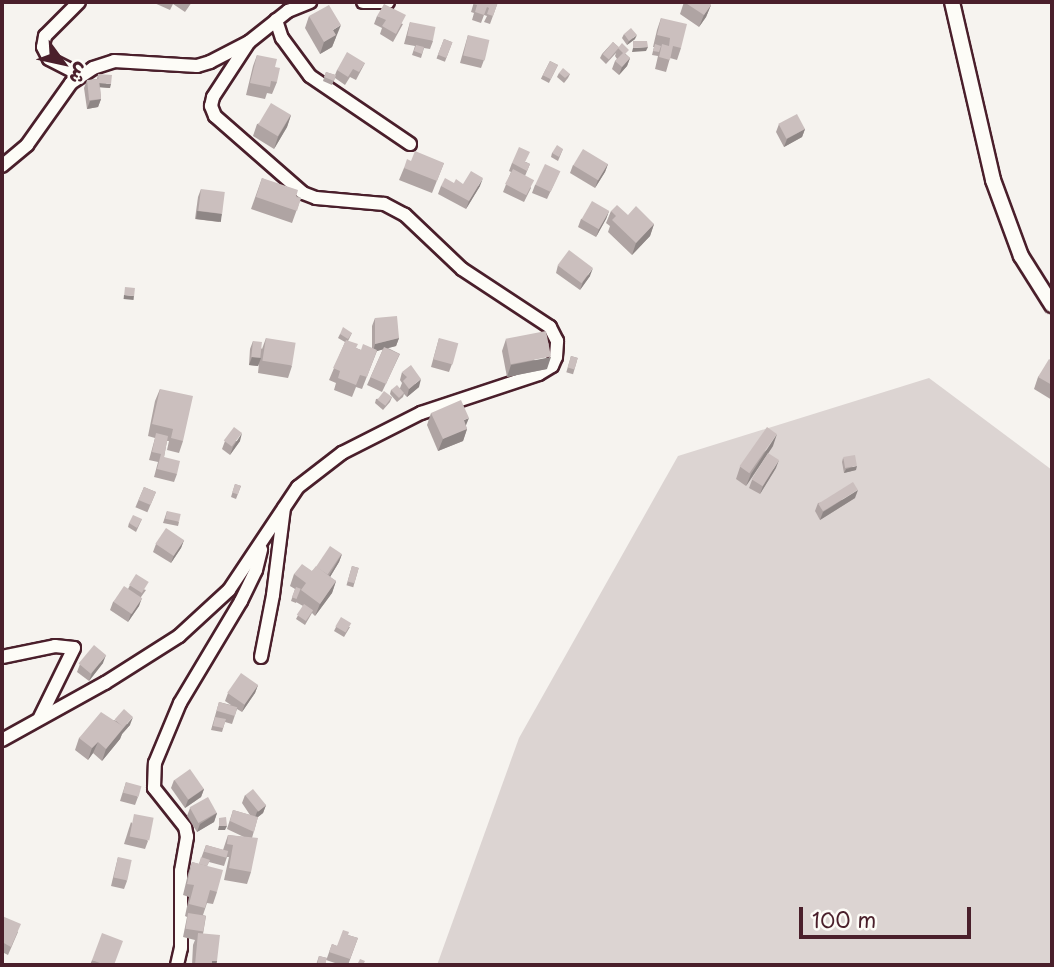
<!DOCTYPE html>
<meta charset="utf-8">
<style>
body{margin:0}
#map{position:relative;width:1054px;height:967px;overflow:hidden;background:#f6f3ef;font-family:"Playpen Sans","Playpen Sans Arabic",sans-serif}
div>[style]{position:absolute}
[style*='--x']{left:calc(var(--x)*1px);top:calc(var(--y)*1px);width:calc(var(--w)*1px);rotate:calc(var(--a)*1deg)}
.green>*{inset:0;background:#dcd4d2}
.roads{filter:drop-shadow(2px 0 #4a1f2b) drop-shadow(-2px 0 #4a1f2b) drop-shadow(0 2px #4a1f2b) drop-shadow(0 -2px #4a1f2b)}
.minor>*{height:12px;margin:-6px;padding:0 6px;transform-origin:6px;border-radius:6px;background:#fdfcf7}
.major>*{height:14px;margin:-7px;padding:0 7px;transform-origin:7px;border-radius:7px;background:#fdfcf7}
.wall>*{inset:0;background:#afa4a3;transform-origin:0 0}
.shaded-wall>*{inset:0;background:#8e8685;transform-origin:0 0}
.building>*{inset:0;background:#cbbfbe;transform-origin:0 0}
span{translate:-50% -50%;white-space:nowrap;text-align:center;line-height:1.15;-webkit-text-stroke:5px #fdfcf7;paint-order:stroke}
.frame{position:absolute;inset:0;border:4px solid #4a1f2b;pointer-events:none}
.north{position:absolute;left:28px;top:28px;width:70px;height:70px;-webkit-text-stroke:5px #fdfcf7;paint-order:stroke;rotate:123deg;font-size:19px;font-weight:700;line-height:28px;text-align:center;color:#4a1f2b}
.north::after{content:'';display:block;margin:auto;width:24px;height:32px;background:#4a1f2b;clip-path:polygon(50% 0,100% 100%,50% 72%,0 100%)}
.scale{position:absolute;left:799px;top:907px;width:172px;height:32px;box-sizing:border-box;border:4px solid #4a1f2b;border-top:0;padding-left:9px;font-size:21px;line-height:24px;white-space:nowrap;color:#4a1f2b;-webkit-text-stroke:5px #fdfcf7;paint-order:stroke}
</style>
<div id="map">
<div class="green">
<i style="clip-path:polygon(929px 378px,1052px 470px,1052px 965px,437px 965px,519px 738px,678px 456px)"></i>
</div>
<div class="roads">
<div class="minor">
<i style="--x:79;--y:2;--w:48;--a:135"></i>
<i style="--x:45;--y:36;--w:11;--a:100"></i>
<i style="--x:43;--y:47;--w:13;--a:63"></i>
<i style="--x:49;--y:59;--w:35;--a:27"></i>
<i style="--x:363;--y:2;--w:25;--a:0"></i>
<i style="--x:276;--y:20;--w:19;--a:72"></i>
<i style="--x:282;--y:38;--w:47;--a:53.6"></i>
<i style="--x:310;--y:76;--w:121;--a:34.2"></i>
<i style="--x:2;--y:166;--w:33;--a:-40"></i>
<i style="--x:27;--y:145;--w:76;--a:-54.6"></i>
<i style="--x:71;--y:83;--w:27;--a:-34"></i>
<i style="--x:93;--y:68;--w:22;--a:-18"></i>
<i style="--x:114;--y:61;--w:83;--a:3.4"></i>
<i style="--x:197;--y:66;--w:14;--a:-17"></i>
<i style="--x:210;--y:62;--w:44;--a:-27.1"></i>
<i style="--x:249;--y:42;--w:50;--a:-38.5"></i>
<i style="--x:288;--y:11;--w:24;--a:-22"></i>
<i style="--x:2;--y:657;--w:54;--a:-11.7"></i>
<i style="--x:55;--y:646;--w:19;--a:6"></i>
<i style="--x:74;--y:648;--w:77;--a:116.2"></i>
<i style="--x:261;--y:657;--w:63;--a:-79"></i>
<i style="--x:273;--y:595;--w:88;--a:-82.8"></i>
<i style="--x:2;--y:740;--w:118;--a:-29"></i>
<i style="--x:105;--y:683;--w:88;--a:-32.4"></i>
<i style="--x:179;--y:636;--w:68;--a:-42.6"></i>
<i style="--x:229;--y:590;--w:124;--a:-56.2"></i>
<i style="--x:298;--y:487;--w:56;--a:-37.7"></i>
<i style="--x:342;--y:453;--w:89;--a:-26.9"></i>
<i style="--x:421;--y:413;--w:124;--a:-18.3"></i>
<i style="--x:539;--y:374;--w:15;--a:-32"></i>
<i style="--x:552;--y:366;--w:10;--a:-66"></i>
<i style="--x:556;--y:357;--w:16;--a:-86"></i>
<i style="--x:557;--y:341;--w:16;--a:-117"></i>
<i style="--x:550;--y:327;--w:105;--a:-146.6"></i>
<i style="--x:462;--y:269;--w:79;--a:-136.5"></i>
<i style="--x:405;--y:215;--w:24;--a:-152"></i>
<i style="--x:384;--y:204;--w:68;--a:-175"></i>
<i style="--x:316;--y:198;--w:14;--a:-159"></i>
<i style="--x:303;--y:193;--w:117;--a:-138.8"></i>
<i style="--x:215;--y:116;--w:11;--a:-112"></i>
<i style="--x:211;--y:106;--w:9;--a:-77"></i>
<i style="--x:213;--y:97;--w:66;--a:-56.8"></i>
<i style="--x:177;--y:965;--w:17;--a:-77"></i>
<i style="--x:181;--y:948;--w:77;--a:-90"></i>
<i style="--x:181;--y:871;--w:35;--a:-80"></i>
<i style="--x:187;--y:837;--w:10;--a:-101"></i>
<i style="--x:185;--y:827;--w:50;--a:-128.5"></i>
<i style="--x:154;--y:788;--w:25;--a:-88"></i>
<i style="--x:155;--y:763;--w:65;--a:-67.4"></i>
<i style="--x:180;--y:703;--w:119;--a:-59.1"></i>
<i style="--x:241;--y:601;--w:34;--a:-64"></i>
<i style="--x:256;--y:570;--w:21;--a:-76"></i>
</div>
<div class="major">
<i style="--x:952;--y:2;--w:183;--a:77"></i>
<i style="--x:993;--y:180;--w:81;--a:69.8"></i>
<i style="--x:1021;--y:256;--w:58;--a:57.7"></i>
</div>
</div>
<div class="wall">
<i style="clip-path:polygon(152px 2px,192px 2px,185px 12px,173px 4px,170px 10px)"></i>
<i style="clip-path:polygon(474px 2px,498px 2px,490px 24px,484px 22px,487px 16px,484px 15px,481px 23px,472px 20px,474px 13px,471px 12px)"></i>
<i style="clip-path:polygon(684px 2px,709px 2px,708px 3px,711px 5px,706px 17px,699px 27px,680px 14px)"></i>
<i style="clip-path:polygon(309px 16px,336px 37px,332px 47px,320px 54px,305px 28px)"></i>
<i style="clip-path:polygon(377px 16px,403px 24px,393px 42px,380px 34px,382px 28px,374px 24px)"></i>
<i style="clip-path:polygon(661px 18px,681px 48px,677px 60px,670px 58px,666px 72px,655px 69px,658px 56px,652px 55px,654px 47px,653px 47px,657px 30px)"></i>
<i style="clip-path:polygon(410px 22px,433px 41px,430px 49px,424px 48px,421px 58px,412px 55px,415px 46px,404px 44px)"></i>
<i style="clip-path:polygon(624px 34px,635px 39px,627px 45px,622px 38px)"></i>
<i style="clip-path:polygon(468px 35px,484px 60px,481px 68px,460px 63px)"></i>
<i style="left:444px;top:39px;width:9px;height:21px;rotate:21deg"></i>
<i style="clip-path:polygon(613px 42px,630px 58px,627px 66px,619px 75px,612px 69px,615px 61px,617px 59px,615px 56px,616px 53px,606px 64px,600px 58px,602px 54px)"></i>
<i style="clip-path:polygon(257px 55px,275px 67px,277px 82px,272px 94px,267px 93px,265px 99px,246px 95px,253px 66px)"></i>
<i style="left:550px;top:61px;width:9px;height:20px;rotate:27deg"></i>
<i style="clip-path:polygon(365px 63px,356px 80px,350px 77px,345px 85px,335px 78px,332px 85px,323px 81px,326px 72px,335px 75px,337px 70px)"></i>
<i style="clip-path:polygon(559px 73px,570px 74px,568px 78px,564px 83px,557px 77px)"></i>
<i style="clip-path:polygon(98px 74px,110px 88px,100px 87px,101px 99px,98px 107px,87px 109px,84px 88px,87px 80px,97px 79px)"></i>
<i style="clip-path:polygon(291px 115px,287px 127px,274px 149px,253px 136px,257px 124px)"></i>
<i style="clip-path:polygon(779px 124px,805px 129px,802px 137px,784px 147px,776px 132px)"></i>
<i style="clip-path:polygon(563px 149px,558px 161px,551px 157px,552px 153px)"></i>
<i style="clip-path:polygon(411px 161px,444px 163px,432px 193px,399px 180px,404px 168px)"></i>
<i style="clip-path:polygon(526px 162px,530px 164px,525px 176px,531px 188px,524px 202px,503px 192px,511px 172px,509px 171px,512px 163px)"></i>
<i style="clip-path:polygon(608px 164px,605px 172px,595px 188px,570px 173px,573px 165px)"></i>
<i style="clip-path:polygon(560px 171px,547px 199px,532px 193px,535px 185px)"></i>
<i style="clip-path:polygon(262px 178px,301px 198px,292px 223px,251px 209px)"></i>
<i style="clip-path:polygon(454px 183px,480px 186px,466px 209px,438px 194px,441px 186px)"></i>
<i style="clip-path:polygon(201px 189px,222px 214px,219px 222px,195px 219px,198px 197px)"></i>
<i style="clip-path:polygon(609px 211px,606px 219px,596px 237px,578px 227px,581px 219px)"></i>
<i style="clip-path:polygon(611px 211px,654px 224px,650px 236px,632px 255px,608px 232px,610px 226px,606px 223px)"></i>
<i style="clip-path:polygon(558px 265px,590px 276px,580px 290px,556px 273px)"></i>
<i style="clip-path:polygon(375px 318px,399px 338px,396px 346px,388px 348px,400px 354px,382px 392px,367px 385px,383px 349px,377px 351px,362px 389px,356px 387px,352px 397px,334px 390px,336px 383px,329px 380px,345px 342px,338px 338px,340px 334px,352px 333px,348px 341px,356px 348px,361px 350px,372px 348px,372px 326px)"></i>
<i style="clip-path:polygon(266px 338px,292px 366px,288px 378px,258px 373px,259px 363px,258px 366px,249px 365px,250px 349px,253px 341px,262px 349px)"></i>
<i style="clip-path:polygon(439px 338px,452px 364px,449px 372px,431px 367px)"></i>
<i style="clip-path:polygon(506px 339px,547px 369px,507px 377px,502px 351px)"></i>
<i style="left:571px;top:356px;width:7px;height:17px;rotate:16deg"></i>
<i style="clip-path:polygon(1052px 361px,1052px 400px,1034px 389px,1038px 377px)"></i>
<i style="clip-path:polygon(402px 372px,419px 387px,407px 397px,404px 394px,403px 397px,397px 402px,390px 394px,391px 390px,400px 388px,402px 383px,400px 380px)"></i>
<i style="clip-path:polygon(160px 389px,183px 441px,179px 453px,167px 450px,169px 441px,167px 441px,164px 457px,177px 474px,174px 482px,154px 477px,158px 462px,149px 460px,155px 438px,148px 436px,155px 401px)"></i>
<i style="clip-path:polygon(392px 397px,390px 402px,383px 410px,375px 403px,376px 399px)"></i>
<i style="clip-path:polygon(431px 413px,466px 426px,467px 429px,463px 441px,438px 451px,427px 425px)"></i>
<i style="clip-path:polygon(225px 441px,240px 441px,230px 455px,222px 449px)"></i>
<i style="clip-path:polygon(773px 446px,746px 486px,736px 479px,740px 467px)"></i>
<i style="clip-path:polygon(843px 458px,856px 470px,844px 473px,842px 462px)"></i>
<i style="clip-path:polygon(776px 468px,760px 494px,749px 488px,752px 480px)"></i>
<i style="clip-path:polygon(235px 484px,241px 486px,236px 499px,231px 497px)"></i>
<i style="left:144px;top:487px;width:13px;height:22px;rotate:23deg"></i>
<i style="clip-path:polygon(855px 498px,820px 520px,815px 511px,818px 503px)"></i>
<i style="clip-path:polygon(167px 511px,179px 522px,178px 526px,163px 523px)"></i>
<i style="clip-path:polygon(142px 519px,136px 532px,128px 527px,129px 523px)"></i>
<i style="clip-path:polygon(184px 540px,181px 548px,171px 563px,153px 552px,156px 544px)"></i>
<i style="clip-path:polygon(342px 554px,339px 562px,330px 577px,336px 581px,332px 593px,315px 616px,312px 613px,305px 625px,296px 619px,303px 606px,296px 602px,299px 593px,296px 603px,291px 601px,295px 589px,290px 586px,294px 574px,312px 571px,317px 567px)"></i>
<i style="left:352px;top:566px;width:7px;height:20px;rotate:16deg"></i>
<i style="clip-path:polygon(130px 585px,146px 590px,141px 597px,139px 606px,128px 622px,110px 610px,113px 602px,128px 589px)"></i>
<i style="clip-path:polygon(336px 627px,350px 627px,344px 637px,334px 631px)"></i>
<i style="clip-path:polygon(103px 663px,89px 681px,77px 672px,80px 664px)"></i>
<i style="clip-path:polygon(258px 685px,255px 693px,242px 712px,237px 709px,232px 724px,225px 722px,222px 732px,211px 730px,219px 702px,231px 705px,225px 701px,228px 693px)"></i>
<i style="clip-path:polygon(114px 720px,130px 725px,122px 734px,120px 739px,102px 761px,93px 753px,88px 760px,75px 750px,79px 738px)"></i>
<i style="clip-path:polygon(174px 780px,204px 789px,201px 797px,185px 808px,171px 788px)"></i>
<i style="clip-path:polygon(126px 782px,138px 797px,135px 805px,120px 801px)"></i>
<i style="clip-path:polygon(245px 795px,266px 805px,263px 813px,258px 817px,252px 838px,251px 872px,247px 884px,224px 880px,229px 857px,227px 857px,224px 866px,209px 862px,207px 866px,217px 892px,213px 904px,207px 903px,203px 915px,206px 916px,203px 934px,217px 961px,216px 965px,192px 965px,193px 945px,195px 940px,183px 937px,187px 917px,185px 916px,189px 897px,183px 895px,188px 874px,192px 862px,199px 864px,206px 845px,223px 850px,228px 835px,244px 837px,227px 829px,233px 810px,250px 815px,242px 803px)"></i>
<i style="clip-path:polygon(190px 808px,217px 813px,214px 822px,197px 832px,187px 816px)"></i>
<i style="clip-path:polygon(131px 822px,148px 841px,145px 849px,124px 844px)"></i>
<i style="clip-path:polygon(118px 857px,127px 881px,124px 889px,111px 886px)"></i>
<i style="clip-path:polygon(2px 918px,18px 932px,8px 955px,2px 952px)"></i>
<i style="clip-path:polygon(348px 935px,358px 938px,348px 965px,341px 965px,326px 960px,325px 965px,316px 965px,319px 956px,327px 958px,332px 944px,337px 946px)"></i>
<i style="clip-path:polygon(92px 960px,114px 965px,90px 965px)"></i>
</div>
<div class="shaded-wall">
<i style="clip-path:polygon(711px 5px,706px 17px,699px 27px,704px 15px)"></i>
<i style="clip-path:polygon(341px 25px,332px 47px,320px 54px,324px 42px,333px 30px)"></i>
<i style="clip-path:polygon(637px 35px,635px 39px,627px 45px,629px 41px)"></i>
<i style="clip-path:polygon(648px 47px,646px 51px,632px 52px,633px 48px)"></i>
<i style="clip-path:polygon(630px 58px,627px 66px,619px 75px,622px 67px)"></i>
<i style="clip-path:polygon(98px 83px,111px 84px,110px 88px,96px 87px)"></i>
<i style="clip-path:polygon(101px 99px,98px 107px,87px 109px,90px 101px)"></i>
<i style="clip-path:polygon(291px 115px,287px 127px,274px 149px,278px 137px)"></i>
<i style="clip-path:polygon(805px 129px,802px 137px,784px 147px,787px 139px)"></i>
<i style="clip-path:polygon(608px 164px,605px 172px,595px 188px,598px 180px)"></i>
<i style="clip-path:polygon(483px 178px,480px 186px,466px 209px,469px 201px)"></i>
<i style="left:197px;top:211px;width:25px;height:8px;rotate:7deg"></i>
<i style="clip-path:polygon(609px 211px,606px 219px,596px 237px,599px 229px)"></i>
<i style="clip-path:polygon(654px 224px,650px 236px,632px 255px,636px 243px)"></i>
<i style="clip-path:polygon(593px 268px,590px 276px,580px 290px,583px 282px)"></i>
<i style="left:124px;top:295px;width:10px;height:4px;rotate:6deg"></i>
<i style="clip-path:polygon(399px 338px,396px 346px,377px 351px,362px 389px,377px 351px,373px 352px,375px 344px)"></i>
<i style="clip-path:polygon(252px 357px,261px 358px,258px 366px,249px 365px)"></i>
<i style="clip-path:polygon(551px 357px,547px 369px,507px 377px,511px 365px)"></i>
<i style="clip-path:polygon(421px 379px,419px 387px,407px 397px,409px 389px)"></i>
<i style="clip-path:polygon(469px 418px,464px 430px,467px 429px,463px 441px,438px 451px,443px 439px,464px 420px)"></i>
<i style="clip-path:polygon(242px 433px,240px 441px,230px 455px,233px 447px)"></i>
<i style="clip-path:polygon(777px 434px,773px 446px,746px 486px,751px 474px)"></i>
<i style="clip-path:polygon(779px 460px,776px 468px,760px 494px,763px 486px)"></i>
<i style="clip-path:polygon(857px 466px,856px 470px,844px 473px,846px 469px)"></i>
<i style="clip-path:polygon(858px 490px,855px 498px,820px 520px,823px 512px)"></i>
<i style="clip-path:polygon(184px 540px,181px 548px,171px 563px,174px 555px)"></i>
<i style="clip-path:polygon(342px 554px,339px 562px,327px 582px,330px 574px)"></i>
<i style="clip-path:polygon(336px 581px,332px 593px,315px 616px,320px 604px)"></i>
<i style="clip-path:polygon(142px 598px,139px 606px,128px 622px,131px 614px)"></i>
<i style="clip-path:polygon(106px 655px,103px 663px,89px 681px,92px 673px)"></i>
<i style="clip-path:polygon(258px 685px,255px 693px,242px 712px,245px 704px)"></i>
<i style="clip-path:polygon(133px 717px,130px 725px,122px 734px,120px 739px,102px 761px,106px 749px)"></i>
<i style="clip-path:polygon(98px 742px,93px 753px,88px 760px,92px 748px)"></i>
<i style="clip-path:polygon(204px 789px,201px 797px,185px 808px,188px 800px)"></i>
<i style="clip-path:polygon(266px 805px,263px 813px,254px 820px,257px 812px)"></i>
<i style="clip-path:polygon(217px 813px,214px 822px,197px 832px,200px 824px)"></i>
<i style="clip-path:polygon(219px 826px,227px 826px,225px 830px,218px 830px)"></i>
<i style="clip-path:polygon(212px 961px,217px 961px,216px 965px,210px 965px)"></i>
</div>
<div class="building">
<i style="clip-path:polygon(474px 2px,498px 2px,493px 16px,487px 14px,489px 8px,487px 7px,484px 15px,475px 12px,477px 5px,473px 4px)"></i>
<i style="clip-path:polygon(684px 2px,707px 2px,711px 5px,704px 15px)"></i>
<i style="clip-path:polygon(384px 4px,406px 15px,396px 34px,382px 26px,386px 20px,377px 16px)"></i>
<i style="clip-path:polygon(329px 5px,341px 25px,333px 30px,336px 35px,324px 42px,309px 16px)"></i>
<i style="clip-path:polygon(661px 18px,687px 24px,681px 48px,673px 46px,670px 60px,659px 57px,662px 44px,669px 46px,670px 38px,657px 35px)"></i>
<i style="left:410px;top:22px;width:26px;height:14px;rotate:11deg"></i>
<i style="clip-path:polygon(631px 28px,637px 35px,629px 41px,624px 34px)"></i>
<i style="left:468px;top:35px;width:22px;height:21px;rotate:13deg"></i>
<i style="left:444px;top:39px;width:9px;height:17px;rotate:21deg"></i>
<i style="clip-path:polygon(633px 41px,647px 41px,648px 47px,633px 48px)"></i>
<i style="left:613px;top:42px;width:8px;height:16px;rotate:40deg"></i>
<i style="clip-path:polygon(622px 43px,629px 50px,625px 54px,630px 58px,622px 67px,615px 61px,623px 53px,618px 48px)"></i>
<i style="clip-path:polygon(655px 44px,661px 46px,659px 52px,653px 51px)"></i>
<i style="clip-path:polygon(416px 45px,424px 47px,422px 54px,414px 51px)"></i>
<i style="clip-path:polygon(347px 52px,365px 63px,359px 72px,353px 69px,348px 77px,337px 70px)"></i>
<i style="clip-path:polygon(257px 55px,277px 59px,275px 67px,280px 68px,277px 82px,271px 81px,270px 87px,250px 83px)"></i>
<i style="left:550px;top:61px;width:9px;height:16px;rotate:27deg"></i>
<i style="clip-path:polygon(563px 68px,570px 74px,565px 78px,559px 73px)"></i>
<i style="clip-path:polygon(326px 72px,336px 75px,334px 81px,324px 77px)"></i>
<i style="clip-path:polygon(98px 74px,112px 75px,111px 84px,99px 83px)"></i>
<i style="left:99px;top:79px;width:20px;height:12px;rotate:84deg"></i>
<i style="left:271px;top:103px;width:23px;height:25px;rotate:31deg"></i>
<i style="left:797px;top:114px;width:17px;height:21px;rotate:62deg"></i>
<i style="clip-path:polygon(557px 145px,563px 149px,559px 157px,552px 153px)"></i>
<i style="clip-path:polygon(519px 147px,530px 152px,525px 162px,530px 164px,527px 171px,512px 163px)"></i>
<i style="left:583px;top:149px;width:29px;height:19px;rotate:31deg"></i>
<i style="clip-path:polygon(415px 151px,444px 163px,437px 181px,404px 168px,407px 159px,411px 161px)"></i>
<i style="left:545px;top:164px;width:17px;height:23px;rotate:25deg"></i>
<i style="left:513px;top:169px;width:24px;height:17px;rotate:28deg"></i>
<i style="clip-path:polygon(471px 171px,483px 178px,469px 201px,441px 186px,445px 178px,454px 183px,456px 179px,463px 184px)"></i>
<i style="clip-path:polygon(262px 178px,298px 190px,296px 197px,301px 198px,297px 211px,256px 197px)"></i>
<i style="left:201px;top:189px;width:24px;height:22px;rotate:7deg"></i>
<i style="left:592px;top:201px;width:20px;height:21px;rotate:30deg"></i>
<i style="clip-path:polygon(617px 205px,628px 215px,636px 206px,654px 224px,636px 243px,612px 220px,616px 216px,611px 211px)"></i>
<i style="left:569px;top:250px;width:30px;height:19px;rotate:37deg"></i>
<i style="left:125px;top:287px;width:10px;height:8px;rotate:6deg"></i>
<i style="clip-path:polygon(397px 316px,399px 338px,375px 344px,375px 318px)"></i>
<i style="clip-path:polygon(343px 327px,352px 333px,348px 339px,340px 334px)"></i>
<i style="left:546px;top:331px;width:26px;height:41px;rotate:79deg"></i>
<i style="left:266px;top:338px;width:30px;height:23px;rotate:9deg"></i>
<i style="left:439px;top:338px;width:20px;height:22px;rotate:15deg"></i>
<i style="clip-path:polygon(346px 340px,358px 344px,356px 348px,361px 350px,363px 344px,377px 350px,367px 377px,360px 375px,356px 385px,338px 378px,340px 371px,333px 368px)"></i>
<i style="left:253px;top:341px;width:9px;height:16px;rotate:6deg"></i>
<i style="left:384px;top:347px;width:17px;height:33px;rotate:24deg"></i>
<i style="left:571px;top:356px;width:7px;height:12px;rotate:16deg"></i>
<i style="clip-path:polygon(1049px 359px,1052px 361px,1052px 385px,1038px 377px)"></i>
<i style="clip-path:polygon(411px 365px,421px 379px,409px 389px,403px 381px,407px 377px,402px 372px)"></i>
<i style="clip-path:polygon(397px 385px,404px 393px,399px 398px,391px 390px)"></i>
<i style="clip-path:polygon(160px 389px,193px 396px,183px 441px,171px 438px,173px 429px,152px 424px)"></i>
<i style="left:384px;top:391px;width:10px;height:11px;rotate:37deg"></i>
<i style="clip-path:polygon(461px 400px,469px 418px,464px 420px,467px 429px,443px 439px,431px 413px)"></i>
<i style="left:234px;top:427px;width:10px;height:17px;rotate:37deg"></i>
<i style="left:767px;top:427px;width:12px;height:48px;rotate:35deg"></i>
<i style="clip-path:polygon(156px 433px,168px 436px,164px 457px,180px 461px,177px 474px,157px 469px,161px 454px,152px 452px)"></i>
<i style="left:768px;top:453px;width:13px;height:31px;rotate:32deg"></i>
<i style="left:855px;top:455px;width:11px;height:12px;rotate:80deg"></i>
<i style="left:853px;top:482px;width:9px;height:41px;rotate:58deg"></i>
<i style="left:235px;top:484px;width:6px;height:9px;rotate:18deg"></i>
<i style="left:144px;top:487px;width:13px;height:14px;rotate:23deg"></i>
<i style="left:167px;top:511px;width:14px;height:8px;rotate:12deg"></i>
<i style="clip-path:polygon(133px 515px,142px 519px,137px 528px,129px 523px)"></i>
<i style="left:166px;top:528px;width:22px;height:19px;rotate:34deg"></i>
<i style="left:330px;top:546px;width:14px;height:25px;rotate:34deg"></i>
<i style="clip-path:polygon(302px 564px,312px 571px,316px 566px,336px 581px,320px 604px,301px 590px,306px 583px,294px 574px)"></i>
<i style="left:352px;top:566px;width:7px;height:16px;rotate:16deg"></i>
<i style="left:136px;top:574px;width:15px;height:13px;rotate:32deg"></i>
<i style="left:124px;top:586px;width:22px;height:19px;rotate:34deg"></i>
<i style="left:296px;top:587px;width:5px;height:11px;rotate:22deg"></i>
<i style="left:304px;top:604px;width:11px;height:13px;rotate:34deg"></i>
<i style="left:341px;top:617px;width:12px;height:11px;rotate:31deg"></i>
<i style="left:94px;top:645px;width:16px;height:24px;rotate:40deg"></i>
<i style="left:241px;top:673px;width:21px;height:24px;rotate:35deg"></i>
<i style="left:219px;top:702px;width:19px;height:9px;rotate:16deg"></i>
<i style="left:124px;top:709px;width:12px;height:14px;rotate:42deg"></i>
<i style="clip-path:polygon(101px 712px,124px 727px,106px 749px,98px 742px,92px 748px,79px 738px)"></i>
<i style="clip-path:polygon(215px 717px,226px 719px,223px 728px,213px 726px)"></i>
<i style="left:190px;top:769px;width:24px;height:19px;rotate:55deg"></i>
<i style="left:126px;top:782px;width:16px;height:11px;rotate:15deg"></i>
<i style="left:253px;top:789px;width:21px;height:10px;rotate:51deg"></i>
<i style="left:208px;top:797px;width:18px;height:21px;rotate:61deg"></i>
<i style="clip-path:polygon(233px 810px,258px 817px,254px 832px,230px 821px)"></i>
<i style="left:134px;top:814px;width:20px;height:23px;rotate:11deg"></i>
<i style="clip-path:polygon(226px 817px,227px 826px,219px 826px,219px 818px)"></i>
<i style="clip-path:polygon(228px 835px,258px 838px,251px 872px,229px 868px,233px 845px,227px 844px)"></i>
<i style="left:206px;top:845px;width:23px;height:7px;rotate:15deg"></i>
<i style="left:118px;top:857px;width:14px;height:21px;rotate:12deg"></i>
<i style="clip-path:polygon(201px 857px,210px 860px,207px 866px,199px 864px)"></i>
<i style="clip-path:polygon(192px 862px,223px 870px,217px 892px,210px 890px,205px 908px,189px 904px,194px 885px,187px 884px)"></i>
<i style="left:188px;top:913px;width:18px;height:16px;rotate:9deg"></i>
<i style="clip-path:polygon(2px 916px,21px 924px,11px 947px,2px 942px)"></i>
<i style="clip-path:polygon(343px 930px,349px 932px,348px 935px,358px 938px,350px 959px,329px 952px,332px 944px,337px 946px)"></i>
<i style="clip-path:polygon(102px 933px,123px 941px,114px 965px,105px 965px,92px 960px)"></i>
<i style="clip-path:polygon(198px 933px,220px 935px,217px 961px,212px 961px,212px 965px,195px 965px)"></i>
<i style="clip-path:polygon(319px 956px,327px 958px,325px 965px,317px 965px)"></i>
<i style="clip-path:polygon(360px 959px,365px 961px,363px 965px,357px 965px)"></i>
</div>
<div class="frame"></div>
<div class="north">ش</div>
<div class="scale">100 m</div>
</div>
